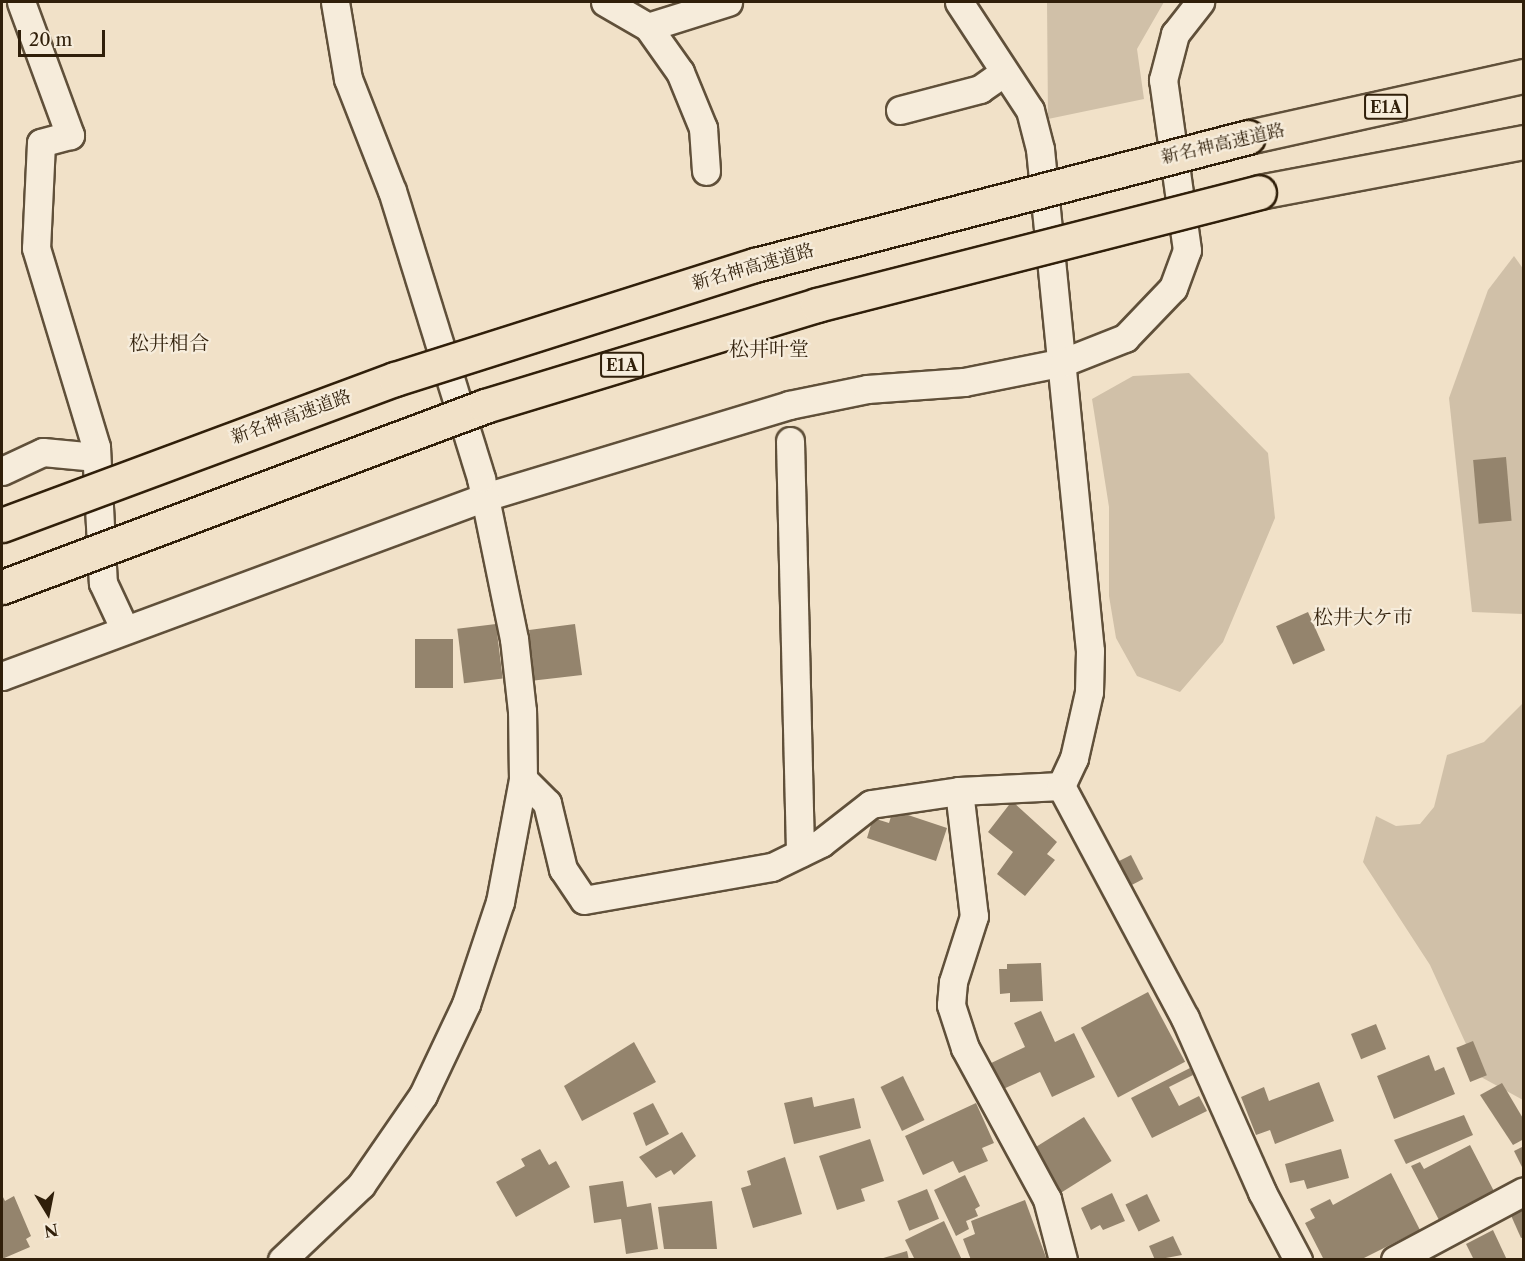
<!DOCTYPE html>
<meta charset="utf-8">
<style>
body{margin:0}
#map{position:relative;width:1525px;height:1261px;overflow:hidden;background:#f1e1c8;font-family:"Libre Caslon Text","Noto Serif JP",serif}
div>[style]{position:absolute}
[style*='--x']{left:calc(var(--x)*1px);top:calc(var(--y)*1px);width:calc(var(--w)*1px);rotate:calc(var(--a)*1deg)}
.green>*{inset:0;background:#d0c0a8}
.building>*{inset:0;background:#94846d;transform-origin:0 0}
.roads{filter:drop-shadow(2px 0 #60503a) drop-shadow(-2px 0 #60503a) drop-shadow(0 2px #60503a) drop-shadow(0 -2px #60503a)}
.minor>*{height:27px;margin:-13.5px;padding:0 13.5px;transform-origin:13.5px;border-radius:13.5px;background:#f6ecdb}
.motorway>*{height:33px;margin:-16.5px;padding:0 16.5px;transform-origin:16.5px;border-radius:16.5px;background:#f1e1c8}
.bridges{filter:drop-shadow(2px 0 #301f0a) drop-shadow(-2px 0 #301f0a) drop-shadow(0 2px #301f0a) drop-shadow(0 -2px #301f0a)}
.motorway-bridge>*{height:33px;margin:-16.5px;padding:0 16.5px;transform-origin:16.5px;border-radius:16.5px;background:#f1e1c8}
span{translate:-50% -50%;white-space:nowrap;text-align:center;line-height:1.15;-webkit-text-stroke:4.5px #f6ecdb;paint-order:stroke}
.shield-label span{padding:2px 4px;background:#f6ecdb;border:2px solid;border-radius:4px;-webkit-text-stroke-width:0}
.shield-label{font-size:16px;color:#301f0a;font-weight:700}
.street-label{font-size:18px;color:#301f0a}
.neighbourhood-label{font-size:20px;color:#301f0a}
.frame{position:absolute;inset:0;border:3px solid #301f0a;pointer-events:none}
.north{position:absolute;left:18px;top:1183px;width:60px;height:60px;-webkit-text-stroke:4px #f6ecdb;paint-order:stroke;rotate:170deg;font-size:16px;font-weight:700;line-height:24px;text-align:center;color:#301f0a}
.north::after{content:'';display:block;margin:auto;width:21px;height:27px;background:#301f0a;clip-path:polygon(50% 0,100% 100%,50% 72%,0 100%)}
.scale{position:absolute;left:18px;top:30px;width:87px;height:27px;box-sizing:border-box;border:3px solid #301f0a;border-top:0;padding-left:8px;font-size:18px;line-height:21px;white-space:nowrap;color:#301f0a;-webkit-text-stroke:4px #f6ecdb;paint-order:stroke}
</style>
<div id="map">
<div class="green">
<i style="clip-path:polygon(1047px 2px,1164px 2px,1137px 49px,1144px 99px,1048px 119px)"></i>
<i style="clip-path:polygon(1514px 256px,1524px 270px,1523px 614px,1472px 612px,1449px 398px,1488px 290px)"></i>
<i style="clip-path:polygon(1189px 373px,1268px 453px,1275px 518px,1223px 642px,1180px 692px,1137px 676px,1116px 638px,1109px 596px,1109px 507px,1092px 399px,1133px 376px)"></i>
<i style="clip-path:polygon(1523px 703px,1523px 1100px,1481px 1077px,1430px 965px,1363px 862px,1376px 816px,1396px 826px,1420px 824px,1434px 807px,1447px 755px,1484px 742px)"></i>
</div>
<div class="building">
<i style="left:1506px;top:457px;width:64px;height:33px;rotate:85deg"></i>
<i style="left:1308px;top:612px;width:42px;height:35px;rotate:66deg"></i>
<i style="left:496px;top:624px;width:55px;height:39px;rotate:83deg"></i>
<i style="clip-path:polygon(575px 624px,582px 675px,530px 681px,527px 665px,533px 664px,529px 630px)"></i>
<i style="left:415px;top:639px;width:38px;height:49px"></i>
<i style="clip-path:polygon(1012px 801px,1057px 842px,1047px 854px,1055px 860px,1025px 896px,997px 874px,1013px 852px,988px 832px)"></i>
<i style="clip-path:polygon(893px 810px,947px 828px,936px 861px,867px 838px,873px 818px,889px 823px)"></i>
<i style="left:1131px;top:855px;width:27px;height:20px;rotate:63deg"></i>
<i style="clip-path:polygon(1041px 963px,1043px 1001px,1010px 1002px,1010px 993px,1000px 994px,999px 969px,1007px 969px,1007px 964px)"></i>
<i style="left:1148px;top:992px;width:79px;height:76px;rotate:62deg"></i>
<i style="clip-path:polygon(1041px 1011px,1055px 1042px,1074px 1033px,1095px 1077px,1052px 1097px,1040px 1072px,999px 1091px,987px 1065px,1025px 1047px,1014px 1023px)"></i>
<i style="left:1376px;top:1024px;width:27px;height:27px;rotate:68deg"></i>
<i style="left:1473px;top:1041px;width:37px;height:18px;rotate:68deg"></i>
<i style="clip-path:polygon(634px 1042px,656px 1082px,582px 1121px,564px 1086px)"></i>
<i style="clip-path:polygon(1429px 1055px,1435px 1071px,1444px 1067px,1455px 1094px,1394px 1119px,1377px 1076px)"></i>
<i style="clip-path:polygon(1190px 1068px,1193px 1075px,1169px 1087px,1179px 1106px,1199px 1096px,1207px 1111px,1152px 1138px,1131px 1098px)"></i>
<i style="left:903px;top:1076px;width:49px;height:25px;rotate:64deg"></i>
<i style="clip-path:polygon(1319px 1082px,1334px 1121px,1275px 1144px,1270px 1130px,1256px 1135px,1241px 1097px,1264px 1087px,1269px 1101px)"></i>
<i style="clip-path:polygon(1502px 1083px,1524px 1120px,1524px 1139px,1513px 1145px,1480px 1095px)"></i>
<i style="clip-path:polygon(812px 1097px,814px 1107px,854px 1098px,861px 1128px,794px 1144px,784px 1103px)"></i>
<i style="clip-path:polygon(653px 1103px,669px 1134px,646px 1146px,633px 1113px)"></i>
<i style="clip-path:polygon(976px 1103px,994px 1143px,982px 1148px,988px 1161px,959px 1173px,953px 1161px,923px 1175px,905px 1136px)"></i>
<i style="clip-path:polygon(1464px 1115px,1473px 1135px,1406px 1164px,1394px 1140px)"></i>
<i style="left:1084px;top:1117px;width:52px;height:62px;rotate:58deg"></i>
<i style="clip-path:polygon(682px 1132px,696px 1156px,674px 1175px,671px 1170px,656px 1178px,639px 1157px)"></i>
<i style="clip-path:polygon(870px 1139px,884px 1181px,861px 1189px,865px 1201px,837px 1210px,819px 1156px)"></i>
<i style="clip-path:polygon(1470px 1145px,1497px 1197px,1448px 1222px,1445px 1217px,1439px 1220px,1411px 1166px,1420px 1162px,1424px 1169px)"></i>
<i style="clip-path:polygon(1524px 1146px,1524px 1171px,1514px 1151px)"></i>
<i style="clip-path:polygon(540px 1149px,549px 1165px,556px 1161px,570px 1187px,516px 1217px,496px 1182px,525px 1166px,521px 1159px)"></i>
<i style="clip-path:polygon(1341px 1149px,1349px 1178px,1307px 1189px,1304px 1180px,1290px 1183px,1285px 1164px)"></i>
<i style="clip-path:polygon(785px 1157px,802px 1214px,753px 1228px,741px 1188px,751px 1185px,747px 1171px)"></i>
<i style="clip-path:polygon(1391px 1173px,1420px 1230px,1360px 1260px,1324px 1260px,1305px 1223px,1315px 1218px,1310px 1209px,1330px 1199px,1333px 1205px)"></i>
<i style="clip-path:polygon(965px 1175px,980px 1206px,975px 1209px,978px 1216px,966px 1221px,969px 1229px,956px 1236px,934px 1190px)"></i>
<i style="clip-path:polygon(623px 1181px,627px 1207px,651px 1203px,658px 1249px,626px 1254px,621px 1219px,594px 1223px,589px 1186px)"></i>
<i style="left:927px;top:1189px;width:32px;height:32px;rotate:68deg"></i>
<i style="clip-path:polygon(1112px 1193px,1125px 1221px,1103px 1230px,1100px 1225px,1091px 1230px,1081px 1208px)"></i>
<i style="left:1147px;top:1194px;width:30px;height:24px;rotate:64deg"></i>
<i style="clip-path:polygon(2px 1195px,5px 1201px,14px 1196px,31px 1236px,26px 1239px,30px 1247px,2px 1259px)"></i>
<i style="clip-path:polygon(1025px 1200px,1047px 1260px,971px 1260px,963px 1239px,975px 1234px,971px 1221px)"></i>
<i style="clip-path:polygon(712px 1201px,717px 1249px,664px 1249px,658px 1207px)"></i>
<i style="clip-path:polygon(1524px 1205px,1524px 1237px,1521px 1238px,1509px 1211px)"></i>
<i style="clip-path:polygon(944px 1221px,962px 1260px,915px 1260px,905px 1240px)"></i>
<i style="clip-path:polygon(1493px 1230px,1507px 1260px,1474px 1260px,1466px 1244px)"></i>
<i style="clip-path:polygon(1173px 1236px,1182px 1255px,1155px 1260px,1149px 1246px)"></i>
<i style="clip-path:polygon(907px 1251px,909px 1260px,880px 1260px,880px 1259px)"></i>
</div>
<div class="roads">
<div class="minor">
<i style="--x:21;--y:2;--w:142;--a:69.8"></i>
<i style="--x:70;--y:135;--w:30;--a:165"></i>
<i style="--x:41;--y:143;--w:105;--a:92.7"></i>
<i style="--x:36;--y:248;--w:208;--a:73.2"></i>
<i style="--x:96;--y:447;--w:136;--a:87.1"></i>
<i style="--x:103;--y:583;--w:50;--a:65"></i>
<i style="--x:605;--y:2;--w:50;--a:30.2"></i>
<i style="--x:648;--y:27;--w:55;--a:54.6"></i>
<i style="--x:680;--y:72;--w:61;--a:67.7"></i>
<i style="--x:703;--y:128;--w:43;--a:86"></i>
<i style="--x:959;--y:2;--w:129;--a:56.7"></i>
<i style="--x:1030;--y:110;--w:40;--a:75.6"></i>
<i style="--x:1040;--y:149;--w:504;--a:84.31"></i>
<i style="--x:1090;--y:651;--w:41;--a:91.4"></i>
<i style="--x:1089;--y:692;--w:68;--a:102.8"></i>
<i style="--x:1074;--y:758;--w:31;--a:115"></i>
<i style="--x:648;--y:27;--w:84;--a:-17.4"></i>
<i style="--x:900;--y:110;--w:83;--a:-14.7"></i>
<i style="--x:980;--y:89;--w:29;--a:-35"></i>
<i style="--x:790;--y:441;--w:412;--a:88.6"></i>
<i style="--x:2;--y:471;--w:45;--a:-24.9"></i>
<i style="--x:43;--y:452;--w:53;--a:5.4"></i>
<i style="--x:2;--y:676;--w:515;--a:-20.33"></i>
<i style="--x:485;--y:497;--w:318;--a:-16.8"></i>
<i style="--x:789;--y:405;--w:80;--a:-11.6"></i>
<i style="--x:867;--y:389;--w:97;--a:-4.1"></i>
<i style="--x:964;--y:382;--w:102;--a:-11.3"></i>
<i style="--x:1064;--y:362;--w:66;--a:-21.5"></i>
<i style="--x:1125;--y:338;--w:69;--a:-46.2"></i>
<i style="--x:1173;--y:288;--w:40;--a:-69.8"></i>
<i style="--x:1187;--y:250;--w:172;--a:-98"></i>
<i style="--x:1163;--y:80;--w:48;--a:-75.4"></i>
<i style="--x:1175;--y:34;--w:41;--a:-52"></i>
<i style="--x:523;--y:779;--w:34;--a:45"></i>
<i style="--x:547;--y:803;--w:68;--a:76.4"></i>
<i style="--x:563;--y:869;--w:37;--a:56"></i>
<i style="--x:584;--y:900;--w:191;--a:-10"></i>
<i style="--x:772;--y:867;--w:55;--a:-26.1"></i>
<i style="--x:821;--y:843;--w:63;--a:-38"></i>
<i style="--x:871;--y:804;--w:89;--a:-8.4"></i>
<i style="--x:959;--y:791;--w:102;--a:-2.8"></i>
<i style="--x:1061;--y:786;--w:263;--a:61.9"></i>
<i style="--x:1185;--y:1018;--w:190;--a:66.1"></i>
<i style="--x:1262;--y:1192;--w:77;--a:62.1"></i>
<i style="--x:959;--y:791;--w:126;--a:83.2"></i>
<i style="--x:974;--y:916;--w:69;--a:107.7"></i>
<i style="--x:953;--y:982;--w:23;--a:95"></i>
<i style="--x:951;--y:1005;--w:45;--a:72"></i>
<i style="--x:965;--y:1048;--w:172;--a:61.5"></i>
<i style="--x:1047;--y:1199;--w:63;--a:75.3"></i>
<i style="--x:282;--y:1260;--w:109;--a:-43.5"></i>
<i style="--x:361;--y:1185;--w:109;--a:-55.4"></i>
<i style="--x:423;--y:1095;--w:101;--a:-64.7"></i>
<i style="--x:466;--y:1004;--w:108;--a:-71.6"></i>
<i style="--x:500;--y:902;--w:125;--a:-79.4"></i>
<i style="--x:523;--y:779;--w:68;--a:-90.8"></i>
<i style="--x:522;--y:711;--w:72;--a:-96.3"></i>
<i style="--x:514;--y:639;--w:164;--a:-101.6"></i>
<i style="--x:481;--y:478;--w:300;--a:-107.2"></i>
<i style="--x:392;--y:191;--w:120;--a:-111.4"></i>
<i style="--x:348;--y:79;--w:78;--a:-99.6"></i>
<i style="--x:1395;--y:1260;--w:146;--a:-28.1"></i>
</div>
<div class="motorway">
<i style="--x:1248;--y:137;--w:283;--a:-12.5"></i>
<i style="--x:1259;--y:192;--w:270;--a:-10.7"></i>
</div>
</div>
<div class="bridges">
<div class="motorway-bridge">
<i style="--x:2;--y:525;--w:419;--a:-20.4"></i>
<i style="--x:395;--y:379;--w:378;--a:-17.6"></i>
<i style="--x:755;--y:265;--w:509;--a:-14.55"></i>
<i style="--x:2;--y:587;--w:516;--a:-20.54"></i>
<i style="--x:485;--y:406;--w:347;--a:-16.9"></i>
<i style="--x:817;--y:305;--w:456;--a:-14.3"></i>
</div>
</div>
<div class="shield-label">
<span style="left:1386px;top:107px">E1A</span>
<span style="left:622px;top:365px">E1A</span>
</div>
<div class="street-label">
<span style="left:1223px;top:144px;rotate:-13deg">新名神高速道路</span>
<span style="left:753px;top:267px;rotate:-16deg">新名神高速道路</span>
<span style="left:291px;top:417px;rotate:-20deg">新名神高速道路</span>
</div>
<div class="neighbourhood-label">
<span style="left:169px;top:343px">松井相合</span>
<span style="left:769px;top:349px">松井叶堂</span>
<span style="left:1363px;top:617px">松井大ケ市</span>
</div>
<div class="frame"></div>
<div class="north">N</div>
<div class="scale">20 m</div>
</div>
